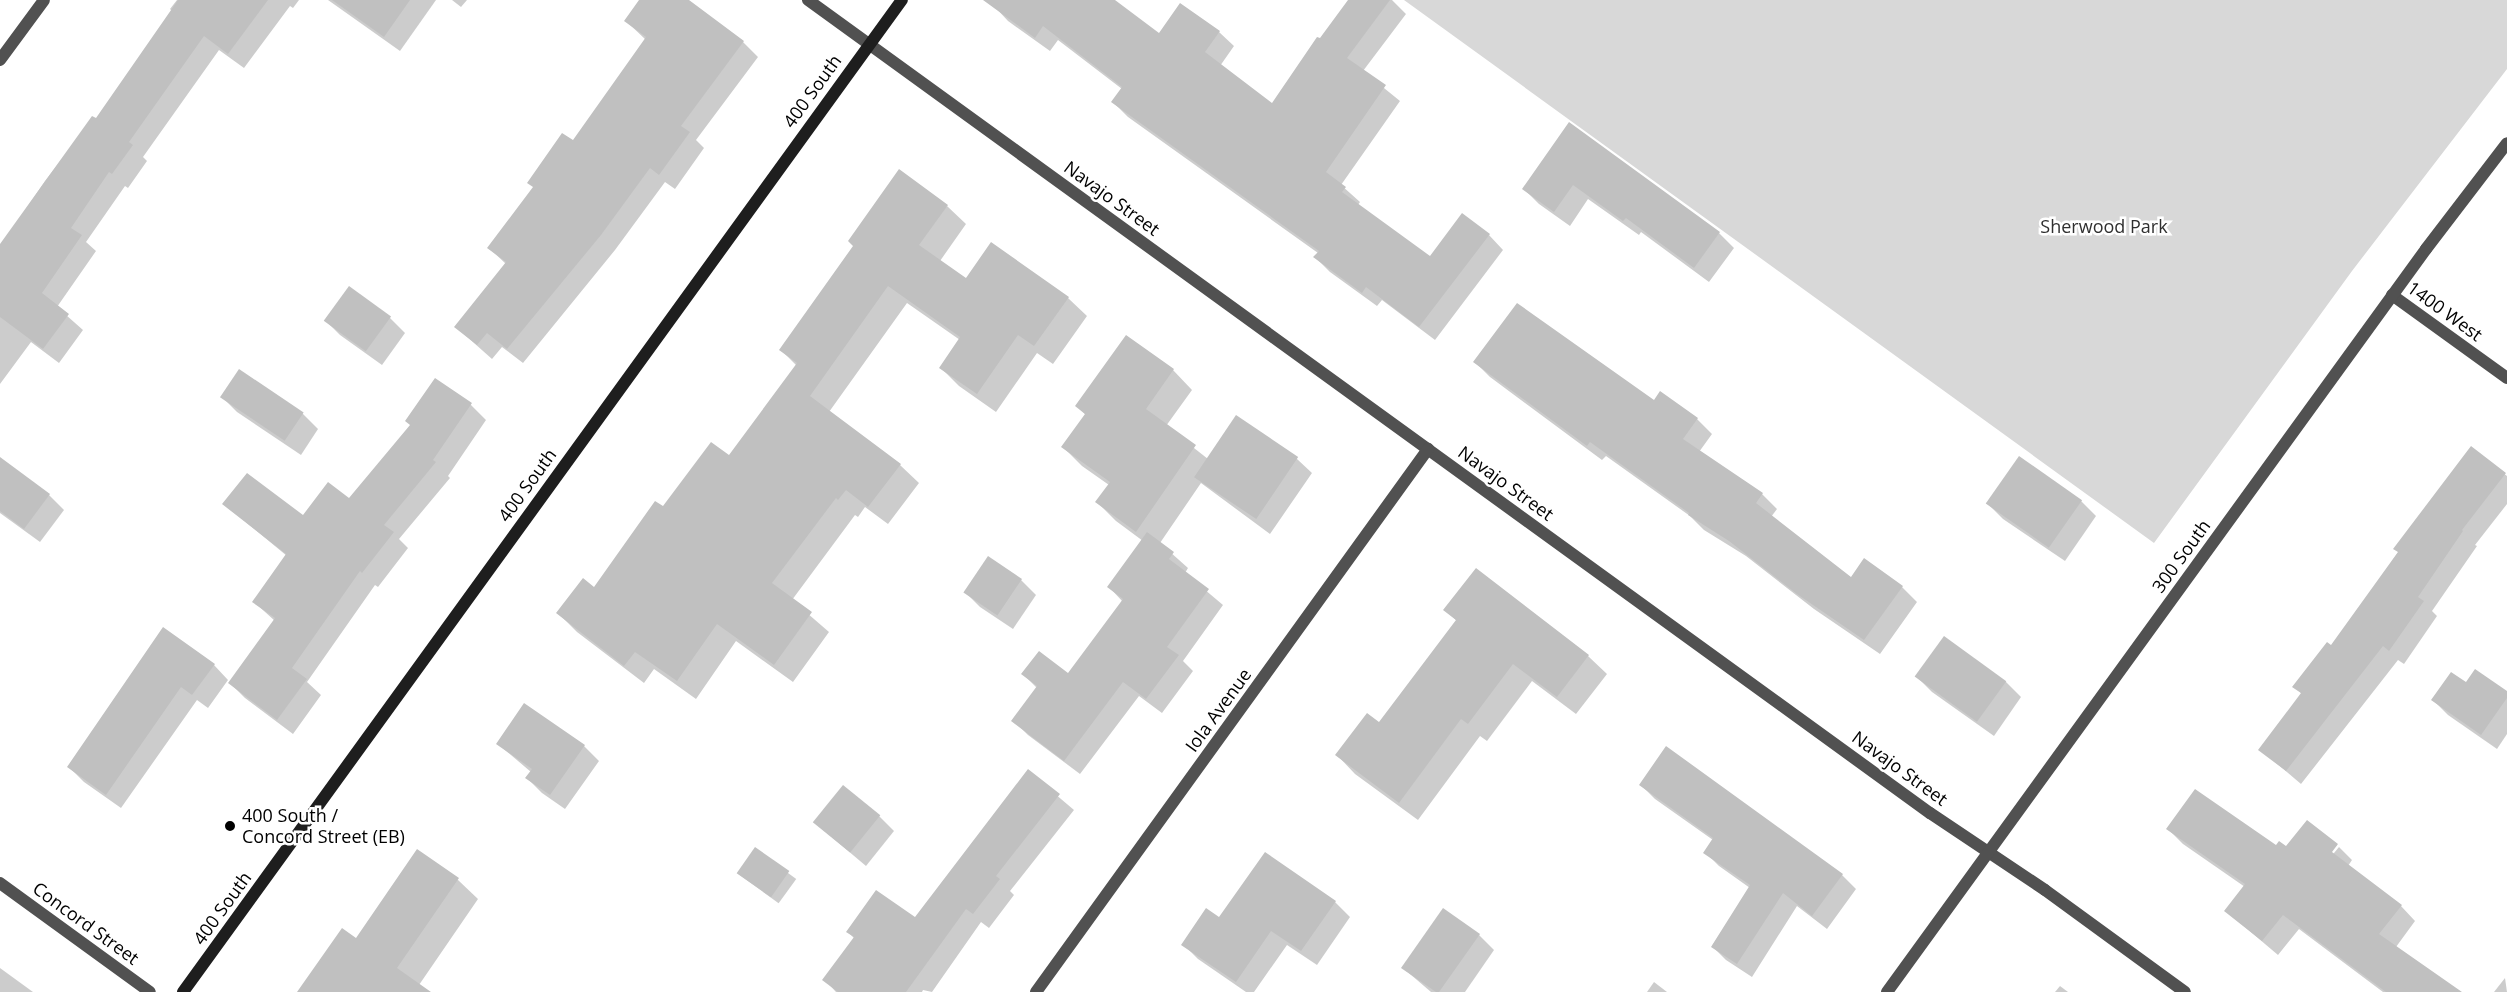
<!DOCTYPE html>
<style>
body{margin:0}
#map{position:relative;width:2507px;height:992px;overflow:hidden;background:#fff;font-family:"Open Sans",sans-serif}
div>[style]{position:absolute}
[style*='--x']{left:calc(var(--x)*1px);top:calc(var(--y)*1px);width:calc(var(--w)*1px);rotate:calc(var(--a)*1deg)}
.green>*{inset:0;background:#d8d8d8}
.shadow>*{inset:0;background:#0003;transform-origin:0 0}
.building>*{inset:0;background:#c0c0c0;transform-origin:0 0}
.street>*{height:12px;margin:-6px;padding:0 6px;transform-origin:6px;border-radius:6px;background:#515151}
.secondary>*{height:12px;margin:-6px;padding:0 6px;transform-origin:6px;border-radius:6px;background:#1e1e1e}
.dots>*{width:16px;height:16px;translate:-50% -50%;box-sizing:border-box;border:3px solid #fff;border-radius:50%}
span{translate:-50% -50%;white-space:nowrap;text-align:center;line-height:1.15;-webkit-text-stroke:5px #fff;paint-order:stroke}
.street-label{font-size:18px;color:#000}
.park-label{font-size:18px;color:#2f2f2f}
.poi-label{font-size:18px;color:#000}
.left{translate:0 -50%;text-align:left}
</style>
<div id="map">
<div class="green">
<i style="clip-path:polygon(1404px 0,2507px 0,2507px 69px,2352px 271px,2154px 543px)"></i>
</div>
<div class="shadow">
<i style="clip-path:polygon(177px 0,299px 0,293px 8px,290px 6px,244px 68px,219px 50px,143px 157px,147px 161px,128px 188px,125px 186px,86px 242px,96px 251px,57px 307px,83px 330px,59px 363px,31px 342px,0 384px,0 254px,19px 219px,45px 181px,93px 118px,96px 120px,172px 11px,170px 9px)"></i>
<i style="clip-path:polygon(328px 0,436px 0,400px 51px)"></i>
<i style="clip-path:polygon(452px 0,467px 0,461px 7px)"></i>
<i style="clip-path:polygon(641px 0,686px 0,743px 42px,758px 57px,696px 140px,704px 148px,675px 189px,665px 182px,615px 250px,523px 363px,502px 347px,492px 359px,456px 327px,506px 264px,489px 248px,573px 143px,646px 40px,626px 21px)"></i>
<i style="clip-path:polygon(998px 0,1112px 0,1159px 36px,1219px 32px,1234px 46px,1220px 66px,1272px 105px,1350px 0,1392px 0,1406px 14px,1363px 71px,1400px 101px,1341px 185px,1360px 202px,1358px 205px,1430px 258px,1489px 235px,1503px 250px,1435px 340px,1382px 300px,1377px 306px,1330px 272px,1315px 257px,1318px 253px,1128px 117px,1113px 102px,1122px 89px,1058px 40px,1050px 51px,1008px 21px,994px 6px)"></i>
<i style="clip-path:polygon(1569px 124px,1719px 233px,1734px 248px,1709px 282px,1641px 232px,1639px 235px,1588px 199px,1570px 226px,1539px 204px,1524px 189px)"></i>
<i style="clip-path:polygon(947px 206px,966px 224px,940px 261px,967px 280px,1068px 298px,1087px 316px,1053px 364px,1037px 353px,996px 412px,959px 386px,941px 368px,960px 340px,907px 303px,829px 412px,900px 465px,919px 483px,888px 524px,865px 507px,858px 517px,855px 515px,792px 600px,829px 632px,793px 682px,736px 641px,696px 699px,654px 669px,644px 683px,577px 632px,558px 613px,594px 589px,664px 508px,729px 457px,797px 366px,781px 350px)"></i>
<i style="clip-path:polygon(349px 288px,390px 318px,405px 333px,382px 365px,340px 335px,325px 320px)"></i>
<i style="clip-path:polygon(1126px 337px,1173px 370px,1192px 390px,1166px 426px,1208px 459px,1297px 459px,1312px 473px,1270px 534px,1201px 483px,1160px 543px,1188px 568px,1185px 573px,1223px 605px,1183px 661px,1193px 671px,1162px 713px,1139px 696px,1080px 774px,1028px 735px,1013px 720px,1037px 688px,1023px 674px,1069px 675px,1123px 602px,1109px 587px,1143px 541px,1116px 521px,1097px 502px,1109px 485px,1082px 466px,1063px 447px,1086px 415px,1077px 406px)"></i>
<i style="clip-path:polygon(1475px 362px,1654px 402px,1697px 419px,1712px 434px,1699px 452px,1762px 494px,1777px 509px,1771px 517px,1851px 579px,1902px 587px,1917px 602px,1880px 654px,1814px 609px,1746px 556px,1704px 530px,1690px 516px,1606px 456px,1602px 460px,1490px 377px)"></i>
<i style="clip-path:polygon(239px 371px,303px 414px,318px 429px,301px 455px,237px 412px,222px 397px)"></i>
<i style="clip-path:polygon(436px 380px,471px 405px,486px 420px,448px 476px,450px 478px,399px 539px,408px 548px,378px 587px,375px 585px,307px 682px,321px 695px,293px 734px,245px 698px,230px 683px,275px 621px,254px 602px,287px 556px,224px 504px,303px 517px,349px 500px,411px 426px)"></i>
<i style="clip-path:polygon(2471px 448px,2507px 476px,2507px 504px,2475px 545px,2477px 546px,2432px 611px,2437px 616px,2404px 664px,2398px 660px,2301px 784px,2260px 749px,2302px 694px,2294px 686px,2332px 647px)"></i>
<i style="clip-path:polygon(0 481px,49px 495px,64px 510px,40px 542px,0 513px)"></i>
<i style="clip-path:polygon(2081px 501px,2096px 516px,2065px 561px,2003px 519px,1988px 504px)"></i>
<i style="clip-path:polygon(1476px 570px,1588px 656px,1607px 674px,1576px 714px,1532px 681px,1487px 741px,1480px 736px,1418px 820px,1355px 774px,1337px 755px,1380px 724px,1457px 621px,1445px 610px)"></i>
<i style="clip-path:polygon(1021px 580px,1036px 595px,1013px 629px,980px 607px,965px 592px)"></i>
<i style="clip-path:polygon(163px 629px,214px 665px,228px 680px,208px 708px,197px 700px,121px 808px,84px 782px,69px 767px)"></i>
<i style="clip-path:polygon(1917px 677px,2006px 682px,2021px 697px,1994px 736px,1932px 692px)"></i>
<i style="clip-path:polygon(2467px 684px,2507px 693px,2507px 734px,2497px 749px,2448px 715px,2433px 700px)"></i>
<i style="clip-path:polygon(498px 744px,584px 746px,599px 761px,565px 809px,542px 793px,527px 778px,531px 772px)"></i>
<i style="clip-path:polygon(1667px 748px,1842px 875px,1856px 889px,1827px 929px,1797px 906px,1752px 977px,1726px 960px,1712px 946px,1750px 888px,1719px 866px,1705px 852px,1713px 840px,1655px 799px,1641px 785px)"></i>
<i style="clip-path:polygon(1028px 771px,1074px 810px,1010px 891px,1014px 895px,989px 928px,981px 922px,932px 992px,923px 990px,922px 992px,836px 992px,824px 979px,855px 939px,848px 932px,915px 919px)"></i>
<i style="clip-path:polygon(879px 816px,894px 831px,866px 866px,815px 823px)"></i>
<i style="clip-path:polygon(2307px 822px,2337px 845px,2326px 857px,2329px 859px,2339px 847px,2352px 860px,2348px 866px,2401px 906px,2415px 921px,2396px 947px,2460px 992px,2383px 992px,2299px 929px,2278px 955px,2226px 911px,2245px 887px,2183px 844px,2168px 829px,2286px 848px)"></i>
<i style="left:755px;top:849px;width:51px;height:30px;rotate:36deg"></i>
<i style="clip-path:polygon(417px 851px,458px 880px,478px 899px,419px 985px,429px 992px,312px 992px,356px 940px)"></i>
<i style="clip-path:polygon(1335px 902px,1350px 917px,1317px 965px,1287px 945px,1254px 992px,1246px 992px,1198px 959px,1183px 944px,1220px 919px)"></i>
<i style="clip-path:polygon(1479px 935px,1494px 950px,1465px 992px,1431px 992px,1403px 968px)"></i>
<i style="clip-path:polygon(0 968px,33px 992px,0 992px)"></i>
<i style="clip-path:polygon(2505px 978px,2507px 992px,2494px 992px)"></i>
<i style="clip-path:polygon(1654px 982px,1667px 992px,1647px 992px)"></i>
<i style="clip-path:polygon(2060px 986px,2068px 992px,2055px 992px)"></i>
</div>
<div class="building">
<i style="clip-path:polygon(178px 0,268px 0,228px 54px,204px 36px,129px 142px,133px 145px,112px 174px,109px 172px,71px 228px,82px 235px,42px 293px,69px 314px,43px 349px,0 317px,0 244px,92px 116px,96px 118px)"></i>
<i style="clip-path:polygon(332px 0,410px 0,384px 37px)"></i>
<i style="clip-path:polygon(639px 0,689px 0,744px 41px,681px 126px,690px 132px,659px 175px,650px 168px,601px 235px,507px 349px,487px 333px,477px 345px,454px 327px,506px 262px,487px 248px,533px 187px,527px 183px,562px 133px,573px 140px,646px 37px,624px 21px)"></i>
<i style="clip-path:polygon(983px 0,1115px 0,1159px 33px,1180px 3px,1220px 31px,1205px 52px,1272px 103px,1317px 37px,1320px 38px,1348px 0,1390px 0,1347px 58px,1386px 85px,1326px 172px,1346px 187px,1342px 192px,1430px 256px,1462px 213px,1490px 234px,1419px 327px,1366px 287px,1362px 293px,1313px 257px,1319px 251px,1111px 102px,1122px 87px,1043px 26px,1035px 38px)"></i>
<i style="clip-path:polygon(1569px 122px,1720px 232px,1694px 268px,1626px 218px,1623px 221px,1573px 185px,1554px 212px,1522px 189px)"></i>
<i style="clip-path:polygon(899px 169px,948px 205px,919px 245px,966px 278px,991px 242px,1069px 297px,1034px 346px,1018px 335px,977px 394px,939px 368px,960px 337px,888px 286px,810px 396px,901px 464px,868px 507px,846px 490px,838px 500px,836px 498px,772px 583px,812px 612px,774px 665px,717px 624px,677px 681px,635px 652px,624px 666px,556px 613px,583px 578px,594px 587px,655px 501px,663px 506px,711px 442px,729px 455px,797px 363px,779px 350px,853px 246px,848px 241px)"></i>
<i style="left:349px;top:286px;width:52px;height:43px;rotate:36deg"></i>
<i style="clip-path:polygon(1517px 303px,1654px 400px,1660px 391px,1698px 418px,1683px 439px,1763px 493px,1756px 503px,1851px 577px,1864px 558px,1903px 586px,1864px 640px,1797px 594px,1729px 541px,1688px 515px,1689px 513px,1590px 442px,1587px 446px,1473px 362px)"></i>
<i style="clip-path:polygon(1126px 335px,1174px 369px,1146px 409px,1196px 445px,1136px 532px,1095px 502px,1110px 482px,1061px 447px,1085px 414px,1075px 406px)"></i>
<i style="left:239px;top:369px;width:78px;height:34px;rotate:34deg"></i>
<i style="clip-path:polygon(435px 378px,472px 403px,433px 460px,436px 462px,384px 525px,394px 532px,362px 573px,360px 571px,292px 668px,307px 679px,277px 720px,228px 683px,275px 618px,252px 602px,286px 554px,222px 504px,247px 473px,303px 515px,328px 482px,349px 498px,410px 425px,405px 421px)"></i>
<i style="left:1236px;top:415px;width:75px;height:75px;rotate:34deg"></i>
<i style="clip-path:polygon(2471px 446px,2506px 473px,2462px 530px,2463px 531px,2418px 597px,2424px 601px,2389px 651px,2383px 646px,2286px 771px,2258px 750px,2301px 693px,2292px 687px,2327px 642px,2331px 645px,2398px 552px,2393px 549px)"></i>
<i style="left:2019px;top:456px;width:77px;height:58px;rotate:35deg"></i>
<i style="clip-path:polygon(0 457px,50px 494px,24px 529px,0 511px)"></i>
<i style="clip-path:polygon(1147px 532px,1174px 552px,1169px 559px,1209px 589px,1167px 647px,1179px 655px,1146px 699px,1123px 682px,1064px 761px,1011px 721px,1037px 686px,1021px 674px,1039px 651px,1068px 673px,1123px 599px,1107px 587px)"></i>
<i style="left:988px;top:556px;width:41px;height:44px;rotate:34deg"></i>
<i style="clip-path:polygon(1476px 568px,1589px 655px,1557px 697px,1513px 664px,1468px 724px,1461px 719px,1399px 803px,1335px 755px,1367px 713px,1379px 722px,1456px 620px,1443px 610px)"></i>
<i style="clip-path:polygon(163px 627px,215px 664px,192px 695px,181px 687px,106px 795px,67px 767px)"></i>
<i style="left:1944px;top:636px;width:77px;height:50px;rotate:36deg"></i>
<i style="clip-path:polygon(2475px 669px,2507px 691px,2507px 698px,2481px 735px,2431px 700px,2451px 672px,2466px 682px)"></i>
<i style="clip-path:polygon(524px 703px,585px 745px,550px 795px,525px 778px,532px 769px,496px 744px)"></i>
<i style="clip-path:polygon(1666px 746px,1843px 874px,1812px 916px,1783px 893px,1737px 964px,1711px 947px,1750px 885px,1703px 853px,1713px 838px,1639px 785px)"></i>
<i style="clip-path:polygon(1028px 769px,1060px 794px,996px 876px,1000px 879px,973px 914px,966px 909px,906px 992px,838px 992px,822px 980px,854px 937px,846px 932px,876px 890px,915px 917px)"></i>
<i style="left:843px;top:785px;width:48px;height:48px;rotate:39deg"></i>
<i style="clip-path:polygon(2195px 789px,2276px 845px,2279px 841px,2286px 846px,2307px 820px,2338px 844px,2332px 852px,2402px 905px,2379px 934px,2462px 992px,2386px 992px,2283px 915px,2262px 941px,2224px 911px,2245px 884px,2166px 829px)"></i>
<i style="left:755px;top:847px;width:42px;height:32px;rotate:35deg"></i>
<i style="clip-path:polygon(417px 849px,459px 878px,397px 968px,431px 992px,297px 992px,342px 928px,356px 938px)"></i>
<i style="clip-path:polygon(1265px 852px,1336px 901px,1301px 951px,1271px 931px,1236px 982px,1181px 945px,1206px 908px,1219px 917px)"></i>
<i style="clip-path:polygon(1443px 908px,1480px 934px,1439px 992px,1436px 992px,1401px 968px)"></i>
</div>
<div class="street">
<i style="--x:808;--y:0;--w:1386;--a:35.93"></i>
<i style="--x:1930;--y:813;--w:138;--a:33.8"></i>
<i style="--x:2045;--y:890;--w:173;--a:36.1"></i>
<i style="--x:0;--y:60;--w:74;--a:-53.7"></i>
<i style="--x:2392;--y:295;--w:142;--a:35.8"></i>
<i style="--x:0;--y:883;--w:185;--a:36"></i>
<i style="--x:1036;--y:992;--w:670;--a:-54.17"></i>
<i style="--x:1887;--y:992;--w:918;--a:-54.04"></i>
<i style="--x:2426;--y:249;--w:133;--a:-52.6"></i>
</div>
<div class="secondary">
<i style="--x:183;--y:992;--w:1225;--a:-54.07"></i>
</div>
<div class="dots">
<i style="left:230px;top:826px;background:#000"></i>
</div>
<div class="street-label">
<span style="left:812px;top:91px;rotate:-54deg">400 South</span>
<span style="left:1112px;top:198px;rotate:36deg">Navajo Street</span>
<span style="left:2445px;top:311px;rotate:36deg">1400 West</span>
<span style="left:1506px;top:483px;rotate:36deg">Navajo Street</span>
<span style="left:527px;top:485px;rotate:-54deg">400 South</span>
<span style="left:2181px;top:556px;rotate:-54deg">300 South</span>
<span style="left:1218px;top:710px;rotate:-54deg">Iola Avenue</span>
<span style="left:1900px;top:768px;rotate:36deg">Navajo Street</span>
<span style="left:222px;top:908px;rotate:-54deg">400 South</span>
<span style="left:86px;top:923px;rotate:36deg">Concord Street</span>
</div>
<div class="park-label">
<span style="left:2104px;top:226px">Sherwood Park</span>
</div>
<div class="poi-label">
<span class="left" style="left:242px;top:826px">400 South /<br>Concord Street (EB)</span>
</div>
</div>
